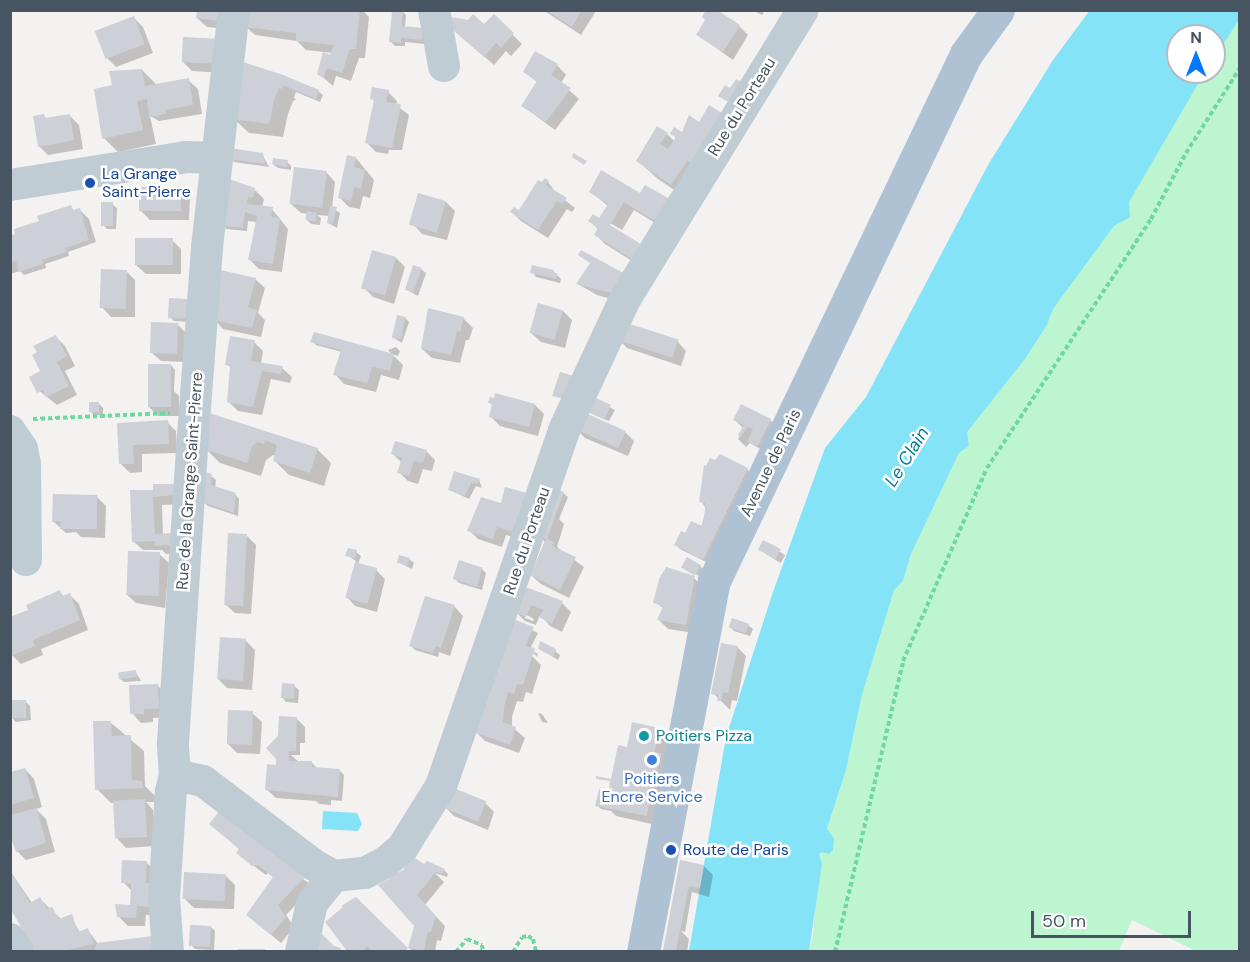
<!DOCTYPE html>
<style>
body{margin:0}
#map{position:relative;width:1250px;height:962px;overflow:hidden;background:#f4f1f1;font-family:"DM Sans",sans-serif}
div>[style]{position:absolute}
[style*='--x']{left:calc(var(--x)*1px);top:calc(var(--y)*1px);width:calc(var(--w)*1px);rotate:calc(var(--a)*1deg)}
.green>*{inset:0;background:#bcf5d0}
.water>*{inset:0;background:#84e3f7}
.shadow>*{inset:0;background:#0003;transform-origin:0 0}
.building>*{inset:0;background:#cdd0d6;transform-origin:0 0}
.path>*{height:4px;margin-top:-2px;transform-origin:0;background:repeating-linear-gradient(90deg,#6fd7a0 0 4.5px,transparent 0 7.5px)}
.minor>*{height:32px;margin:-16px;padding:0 16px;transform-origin:16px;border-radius:16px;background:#c0ccd4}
.major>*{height:33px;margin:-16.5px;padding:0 16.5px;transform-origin:16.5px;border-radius:16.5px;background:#aec2d3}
.dots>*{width:16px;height:16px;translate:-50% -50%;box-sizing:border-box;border:3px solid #fff;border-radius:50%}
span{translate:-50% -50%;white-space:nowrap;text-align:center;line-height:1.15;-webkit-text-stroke:5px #fff;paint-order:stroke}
.street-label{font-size:16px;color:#465561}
.transit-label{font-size:16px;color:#164399}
.left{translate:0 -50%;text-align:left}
.culture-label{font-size:16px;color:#0d838f}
.shop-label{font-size:16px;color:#366cbe}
.water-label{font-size:18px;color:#037f99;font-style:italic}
.frame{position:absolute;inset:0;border:12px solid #465561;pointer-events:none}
.north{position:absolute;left:1166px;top:24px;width:60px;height:60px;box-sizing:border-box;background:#fff;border:2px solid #b5bbc0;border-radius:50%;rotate:0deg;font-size:16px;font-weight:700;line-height:24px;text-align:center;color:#465561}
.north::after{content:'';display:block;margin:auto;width:21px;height:27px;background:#0378fb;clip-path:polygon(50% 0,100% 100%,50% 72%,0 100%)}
.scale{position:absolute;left:1031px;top:911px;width:160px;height:27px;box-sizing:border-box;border:3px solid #465561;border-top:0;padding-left:8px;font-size:18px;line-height:21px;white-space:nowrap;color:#465561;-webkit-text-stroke:4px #fff;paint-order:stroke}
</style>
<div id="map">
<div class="green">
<i style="clip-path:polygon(1239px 20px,1239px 951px,1196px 951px,1132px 920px,1119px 951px,809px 952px,813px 936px,819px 855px,846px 770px,862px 695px,894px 590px,903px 581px,911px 554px,959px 453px,969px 446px,966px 432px,1025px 359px,1047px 325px,1053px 309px,1114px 226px,1129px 217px,1129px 202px,1148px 167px,1205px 72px,1214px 72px,1214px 58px)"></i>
</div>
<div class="water">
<i style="clip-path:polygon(1090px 10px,1239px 11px,1239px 20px,1214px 58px,1214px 36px,1178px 36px,1178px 72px,1205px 72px,1129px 202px,1130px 217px,1114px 226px,1053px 309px,1047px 325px,1025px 359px,967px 432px,969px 446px,959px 453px,911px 554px,903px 581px,894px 590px,862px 695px,846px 770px,827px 829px,834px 838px,833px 850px,829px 854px,821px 852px,819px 855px,822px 864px,809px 951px,689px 951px,726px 737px,773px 592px,825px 448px,866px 397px,988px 165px,1053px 60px)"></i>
<i style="clip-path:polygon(323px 811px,357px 813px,362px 824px,358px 831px,322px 829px)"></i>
</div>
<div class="shadow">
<i style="clip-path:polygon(230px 10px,228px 29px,207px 27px,197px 18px)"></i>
<i style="clip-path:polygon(247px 10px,362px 10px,369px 17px,365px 58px,359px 58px,351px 81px,336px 76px,333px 86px,318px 73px,333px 53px,306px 50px,297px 41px,255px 35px,245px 26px)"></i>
<i style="clip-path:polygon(543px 10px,595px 10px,596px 11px,581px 35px)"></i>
<i style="clip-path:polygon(752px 10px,765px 10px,762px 15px)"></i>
<i style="clip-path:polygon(402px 11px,406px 15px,405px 28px,422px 30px,425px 44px,405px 42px,405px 46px,395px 46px,391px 42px)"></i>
<i style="clip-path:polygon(494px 16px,522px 44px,511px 56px,506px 51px,494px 65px,456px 32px,484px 26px)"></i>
<i style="clip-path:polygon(134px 18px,143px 27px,153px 53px,116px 67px,107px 58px)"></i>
<i style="clip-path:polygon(739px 26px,748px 35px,733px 60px,698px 35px)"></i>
<i style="clip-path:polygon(225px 50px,223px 73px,192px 71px,183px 62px)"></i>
<i style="clip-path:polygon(241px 63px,318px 91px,323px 95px,320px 102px,296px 92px,294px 98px,296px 100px,293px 101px,288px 114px,283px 137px,249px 133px,234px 119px)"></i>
<i style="clip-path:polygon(557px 65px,566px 75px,561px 83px,579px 99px,555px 130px,523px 106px,538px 83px,525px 72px)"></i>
<i style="clip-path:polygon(142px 70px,157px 85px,188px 80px,198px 89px,202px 114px,159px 121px,150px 116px,156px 144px,118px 152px,104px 138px,113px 86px)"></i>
<i style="clip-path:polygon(388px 92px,397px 101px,396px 105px,409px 115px,402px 150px,389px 150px,388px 154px,376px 152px,367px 143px,375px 102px,371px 98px)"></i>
<i style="clip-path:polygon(69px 115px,79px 125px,83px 149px,48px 155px,39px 146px,44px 116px,47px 119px)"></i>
<i style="clip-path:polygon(699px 124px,686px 198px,658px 179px,638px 161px,667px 134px,675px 142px,677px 139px,672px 133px,683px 134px)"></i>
<i style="clip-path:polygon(262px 154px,269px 167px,234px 162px,230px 158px)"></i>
<i style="clip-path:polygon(356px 158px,374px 180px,370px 198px,363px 196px,360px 209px,349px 207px,340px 198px)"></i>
<i style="clip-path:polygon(287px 162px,291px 166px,291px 170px,278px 168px,273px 164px)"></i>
<i style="clip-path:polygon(326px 172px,335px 182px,332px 208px,340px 213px,337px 228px,328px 223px,330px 216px,317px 215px,321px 218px,320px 225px,311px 224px,307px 220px,308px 214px,301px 213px,291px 204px)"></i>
<i style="clip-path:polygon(602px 172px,668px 231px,634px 210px,622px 230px,605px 220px,645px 269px,605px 244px,596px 235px,599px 230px,590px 221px,600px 220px,608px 206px,590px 191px)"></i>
<i style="clip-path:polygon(548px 182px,556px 193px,575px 208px,572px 212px,567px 209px,548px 238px,521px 221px,512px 212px,519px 212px,542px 184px)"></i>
<i style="clip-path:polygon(180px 189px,190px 198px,189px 220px,150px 220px,140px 210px)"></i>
<i style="clip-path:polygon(255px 190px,264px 199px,262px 207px,272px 209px,288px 229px,282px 272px,259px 269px,250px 260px,257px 222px,248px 221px,247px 231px,226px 229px,222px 224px)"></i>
<i style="clip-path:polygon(446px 202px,455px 211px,447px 240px,422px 234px,413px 224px)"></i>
<i style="clip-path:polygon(112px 204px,117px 208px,116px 229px,107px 229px,103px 225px)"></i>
<i style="clip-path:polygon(80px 210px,89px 219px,96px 242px,68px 252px,69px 256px,45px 264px,46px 268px,24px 275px,20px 271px,10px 274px,10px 234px,13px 237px)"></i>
<i style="clip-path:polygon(172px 240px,181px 249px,181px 274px,146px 274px,136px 265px)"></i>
<i style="clip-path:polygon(582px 252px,625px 303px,597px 295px,578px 284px,591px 263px,580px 255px)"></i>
<i style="clip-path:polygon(396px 258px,405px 267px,394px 304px,373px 297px,364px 288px)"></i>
<i style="clip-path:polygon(421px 269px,426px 273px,418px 296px,407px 290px)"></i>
<i style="clip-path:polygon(126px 271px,135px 280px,135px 317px,111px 317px,102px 307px)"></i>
<i style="clip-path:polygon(553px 271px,561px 279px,560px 283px,536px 277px,532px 272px)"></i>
<i style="clip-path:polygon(255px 279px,265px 288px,258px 313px,265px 320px,261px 337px,223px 329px,214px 319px)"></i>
<i style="clip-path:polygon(187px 300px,191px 304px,190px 322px,174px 321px,170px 317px)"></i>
<i style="clip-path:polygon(563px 311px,572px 320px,565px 348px,541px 342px,531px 333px)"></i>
<i style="clip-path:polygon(405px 318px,409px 322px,402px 343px,392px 337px)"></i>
<i style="clip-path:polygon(463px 318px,473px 328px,469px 340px,466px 340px,460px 363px,432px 358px,422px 349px)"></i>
<i style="clip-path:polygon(178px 325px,187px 334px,186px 362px,161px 361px,151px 352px)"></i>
<i style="clip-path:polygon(56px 337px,65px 346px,75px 366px,65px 371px,77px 395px,57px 405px,37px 389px)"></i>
<i style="clip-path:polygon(618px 339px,677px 341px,686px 351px,681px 366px,627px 348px)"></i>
<i style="clip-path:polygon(312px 341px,393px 356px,388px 350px,396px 347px,400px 351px,398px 356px,392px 354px,403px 365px,399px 380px,381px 375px,376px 392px,344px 384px,335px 374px,342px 352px,316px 345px)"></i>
<i style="clip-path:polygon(254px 342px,263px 351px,261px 364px,282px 368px,292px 377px,290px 383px,271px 379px,262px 415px,238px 411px,229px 402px,231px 368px,227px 364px)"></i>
<i style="clip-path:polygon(171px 365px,175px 370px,174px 391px,179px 396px,179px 416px,158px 416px,148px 406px)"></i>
<i style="clip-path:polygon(590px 397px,615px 410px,609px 421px,588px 412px)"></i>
<i style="clip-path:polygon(490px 403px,535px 405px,544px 414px,538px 436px,500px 426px,490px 416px,493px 406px)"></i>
<i style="clip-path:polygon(99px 404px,103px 408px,103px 415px,94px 415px,90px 411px)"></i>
<i style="clip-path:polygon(207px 414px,317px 449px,331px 463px,324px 486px,289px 475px,275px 461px,276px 456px,273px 455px,266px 460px,261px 476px,220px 463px,206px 449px)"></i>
<i style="clip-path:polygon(735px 420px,770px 420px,780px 429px,762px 450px,750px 443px,746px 447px,738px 439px,744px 429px)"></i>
<i style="clip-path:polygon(167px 422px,176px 431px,177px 453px,142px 454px,142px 472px,130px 473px,121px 464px,119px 424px)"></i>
<i style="clip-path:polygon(576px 429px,625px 432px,634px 441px,628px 456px,585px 438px)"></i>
<i style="clip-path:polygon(426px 451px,435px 460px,432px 471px,423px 469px,418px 484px,408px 481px,399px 472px,402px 463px,393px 454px)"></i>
<i style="clip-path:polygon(747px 469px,756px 478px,708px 563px,680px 549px,676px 545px,701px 527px,707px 510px,701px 501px)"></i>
<i style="clip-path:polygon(211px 476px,216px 480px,215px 488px,235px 494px,239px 499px,238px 516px,208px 506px,203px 502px)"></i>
<i style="clip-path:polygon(479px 480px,482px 488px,476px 486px,469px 499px,450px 490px)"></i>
<i style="clip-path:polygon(176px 485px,184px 504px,162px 505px,163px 535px,181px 554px,166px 554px,162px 550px,143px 550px,133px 541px,155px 491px)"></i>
<i style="clip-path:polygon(563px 493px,568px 497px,559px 519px,564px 524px,557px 547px,584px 567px,569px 598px,541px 584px,531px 575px,546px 543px,538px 535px)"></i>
<i style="clip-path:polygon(97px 497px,106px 506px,105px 538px,81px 537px,76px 532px,66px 533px,53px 521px)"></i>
<i style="clip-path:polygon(533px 520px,527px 541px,506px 535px,502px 547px,478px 539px,469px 530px)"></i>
<i style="clip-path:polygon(246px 535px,256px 545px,251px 614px,235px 613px,225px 604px)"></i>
<i style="left:764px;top:542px;width:25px;height:9px;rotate:32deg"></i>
<i style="clip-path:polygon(356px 552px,361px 556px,358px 564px,376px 570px,385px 579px,377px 612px,355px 606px,346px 596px,356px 561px,347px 555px)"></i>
<i style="clip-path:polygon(159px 554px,169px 563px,165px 608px,136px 603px,126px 594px)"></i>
<i style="clip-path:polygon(409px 559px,414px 563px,412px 569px,398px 562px)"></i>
<i style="clip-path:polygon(700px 566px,704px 570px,701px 577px,683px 567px)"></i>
<i style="clip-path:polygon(482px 569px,486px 573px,482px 590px,459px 583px,455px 579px)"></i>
<i style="clip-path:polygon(694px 578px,703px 587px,694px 633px,668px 629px,659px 620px,663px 608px,655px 602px)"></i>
<i style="clip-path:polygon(evenodd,524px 588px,562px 603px,571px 612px,562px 632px,550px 626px,540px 615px,536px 625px,525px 621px,516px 612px,524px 588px,525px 614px,534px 619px,533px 621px,525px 618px,525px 614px)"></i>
<i style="clip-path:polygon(60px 592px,64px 597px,70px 595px,79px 604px,88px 630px,41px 649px,43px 655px,21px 664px,12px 655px,30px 611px)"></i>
<i style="clip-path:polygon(454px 606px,463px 616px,450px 656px,439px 652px,438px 657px,415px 650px,411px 646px)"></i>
<i style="clip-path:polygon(514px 621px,538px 633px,530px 649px,538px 654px,537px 657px,529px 648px,526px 650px,541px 665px,532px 694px,526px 692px,523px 702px,517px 701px,512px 717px,512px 727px,525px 738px,519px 753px,485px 741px,475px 731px)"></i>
<i style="clip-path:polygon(748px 625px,753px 629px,750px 636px,734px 631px,730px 627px)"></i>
<i style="clip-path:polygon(245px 640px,255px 650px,252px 690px,227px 688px,218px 679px)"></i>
<i style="clip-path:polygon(737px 647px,746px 656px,737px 701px,732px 700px,730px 710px,713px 693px)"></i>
<i style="clip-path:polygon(540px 649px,555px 651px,560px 655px,558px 660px)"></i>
<i style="clip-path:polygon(135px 671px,141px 681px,124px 682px,119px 678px)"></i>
<i style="clip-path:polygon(158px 686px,167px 695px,168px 717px,153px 718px,153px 722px,141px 723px,132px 713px)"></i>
<i style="clip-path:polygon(294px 686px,299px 690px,298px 703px,286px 702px,282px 697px)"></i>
<i style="clip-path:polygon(25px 701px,30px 706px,31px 720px,16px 722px,12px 718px)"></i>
<i style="clip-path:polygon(252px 713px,262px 722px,260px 754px,237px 753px,228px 744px)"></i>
<i style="clip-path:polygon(538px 713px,542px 714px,548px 723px,542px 722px)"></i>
<i style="clip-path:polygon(296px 718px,305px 727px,305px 743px,300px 743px,300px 755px,291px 755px,299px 762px,312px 763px,318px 769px,339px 770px,344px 775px,342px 801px,331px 800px,331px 805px,319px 804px,316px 801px,276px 798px,266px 789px)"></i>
<i style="clip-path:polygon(110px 722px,144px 751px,145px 786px,155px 796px,156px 802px,146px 802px,153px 810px,155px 846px,126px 848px,117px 838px,115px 803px,111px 803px,97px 789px)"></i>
<i style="clip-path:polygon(655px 728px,667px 743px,656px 825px,616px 816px,611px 811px,601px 809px,597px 805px,610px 792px,628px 748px)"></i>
<i style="clip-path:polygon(25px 769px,34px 779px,42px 807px,36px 809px,46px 819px,55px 852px,26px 860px,17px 851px,14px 816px,10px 813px,10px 773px)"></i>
<i style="clip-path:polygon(485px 803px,494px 812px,488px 830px,454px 816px,445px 807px)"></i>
<i style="clip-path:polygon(221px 811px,313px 887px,286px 915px,294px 927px,281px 943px,269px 933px,274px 878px,268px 873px,266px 875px,242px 857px)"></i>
<i style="clip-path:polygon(146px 862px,155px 872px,160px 915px,146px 915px,145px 926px,128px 926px,118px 916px,131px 907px,132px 891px,123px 882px)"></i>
<i style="clip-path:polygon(424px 866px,444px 870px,448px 874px,447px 877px,435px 873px,444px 882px,425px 905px,445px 926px,441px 941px,437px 940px,435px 952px,413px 952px,409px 948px,416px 926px,380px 885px)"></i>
<i style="clip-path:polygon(704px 866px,713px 875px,709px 897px,692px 892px,685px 932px,681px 931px,689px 939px,687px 952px,664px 952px,682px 885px)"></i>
<i style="clip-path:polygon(10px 871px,32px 903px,40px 899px,62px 920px,71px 916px,80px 933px,88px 930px,98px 944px,163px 952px,37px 952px,10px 905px)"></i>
<i style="clip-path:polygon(226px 876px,235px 885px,234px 909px,194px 908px,185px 899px)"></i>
<i style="clip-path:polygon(356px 899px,409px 952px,349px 952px,327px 922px)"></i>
<i style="clip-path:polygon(211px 927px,215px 931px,214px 950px,195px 949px,191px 945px)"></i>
<i style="left:239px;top:951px;width:38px;height:1px"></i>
</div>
<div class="building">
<i style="clip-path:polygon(197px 10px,220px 10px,219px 21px,196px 18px)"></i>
<i style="clip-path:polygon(246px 10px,360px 10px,356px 49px,350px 49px,342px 73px,327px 68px,323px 78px,317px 74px,323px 52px,330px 55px,334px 45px,296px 41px,296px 33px,244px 27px)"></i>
<i style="clip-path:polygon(403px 10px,402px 26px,422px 28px,422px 40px,401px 38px,401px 43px,389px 42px,392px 12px)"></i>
<i style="clip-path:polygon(546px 10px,582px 10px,572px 27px)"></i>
<i style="clip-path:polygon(706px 10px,717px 10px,740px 25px,723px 52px,696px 35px,705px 20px,702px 17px)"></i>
<i style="clip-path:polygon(473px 14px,484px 24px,494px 14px,514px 33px,501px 48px,496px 43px,484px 57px,445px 23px,451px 17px,468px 20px)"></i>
<i style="left:134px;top:16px;width:30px;height:42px;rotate:69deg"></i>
<i style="left:183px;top:37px;width:33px;height:25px;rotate:3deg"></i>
<i style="clip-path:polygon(535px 51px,558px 64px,551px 75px,571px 88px,546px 122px,521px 106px,537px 81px,523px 72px)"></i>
<i style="clip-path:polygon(240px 61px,283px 75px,319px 90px,316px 99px,283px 85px,282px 89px,279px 88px,274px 100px,269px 124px,233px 119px)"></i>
<i style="clip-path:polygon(142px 69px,145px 86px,189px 78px,193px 105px,165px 110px,166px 114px,149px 117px,147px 99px,137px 101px,143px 130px,102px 139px,94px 89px,112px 85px,109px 71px)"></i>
<i style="clip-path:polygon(736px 79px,745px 84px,732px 104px,718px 96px,725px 85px,730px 88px)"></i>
<i style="clip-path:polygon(372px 87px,389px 90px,386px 102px,401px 104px,392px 148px,365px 143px,374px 100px,370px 99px)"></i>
<i style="clip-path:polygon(709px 105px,725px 115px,694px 165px,687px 161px,671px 185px,636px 161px,657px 126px,668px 133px,660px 144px,668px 149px,676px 137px,670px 134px,674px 127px,682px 132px,689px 115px,699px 122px)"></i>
<i style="clip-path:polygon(44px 114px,45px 118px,70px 114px,74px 140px,38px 147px,33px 116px)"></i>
<i style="clip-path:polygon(229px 148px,263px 153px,265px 164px,228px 159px)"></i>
<i style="clip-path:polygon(573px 153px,587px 161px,584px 165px,572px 157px)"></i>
<i style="clip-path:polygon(347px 155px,356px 157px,354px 167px,365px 170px,361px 189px,354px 187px,351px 201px,338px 198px)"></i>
<i style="clip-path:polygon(273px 158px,288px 160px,287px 167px,272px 164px)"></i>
<i style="left:294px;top:167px;width:33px;height:37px;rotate:7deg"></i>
<i style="clip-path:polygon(601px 170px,640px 193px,645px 185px,668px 198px,670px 194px,674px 197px,658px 223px,624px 202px,610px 225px,644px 246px,635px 261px,594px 235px,598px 228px,588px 221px,593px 214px,599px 218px,608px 204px,589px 192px)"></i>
<i style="clip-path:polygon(226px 178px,255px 188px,253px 198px,248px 197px,247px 204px,273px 207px,271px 217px,280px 218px,273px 264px,248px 260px,257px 216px,245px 212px,243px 228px,220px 225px)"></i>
<i style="clip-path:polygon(545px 178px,549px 181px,546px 185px,567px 198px,562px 204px,557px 201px,538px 230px,510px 212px,514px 207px,519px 210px,538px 180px,542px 182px)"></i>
<i style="left:139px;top:187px;width:42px;height:24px"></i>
<i style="left:418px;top:193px;width:29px;height:33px;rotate:16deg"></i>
<i style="left:101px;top:202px;width:12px;height:24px"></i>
<i style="clip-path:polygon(71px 205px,73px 210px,80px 208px,89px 240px,65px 248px,66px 252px,42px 260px,43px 264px,19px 272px,16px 261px,10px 263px,10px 236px,15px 234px,14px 229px,39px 221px,37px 216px)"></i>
<i style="clip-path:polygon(330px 206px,337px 207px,333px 224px,327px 223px)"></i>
<i style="left:307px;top:211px;width:10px;height:9px;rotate:11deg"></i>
<i style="left:135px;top:238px;width:38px;height:27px"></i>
<i style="left:372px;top:250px;width:25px;height:40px;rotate:16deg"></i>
<i style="clip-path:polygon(581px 250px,627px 275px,615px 294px,576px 284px,590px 263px,578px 255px)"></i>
<i style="left:413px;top:265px;width:9px;height:26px;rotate:18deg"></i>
<i style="clip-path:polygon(532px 265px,554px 270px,553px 273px,557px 273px,556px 279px,530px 273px)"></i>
<i style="left:101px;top:269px;width:26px;height:39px;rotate:2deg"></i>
<i style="clip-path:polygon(216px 269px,256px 278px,248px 307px,257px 310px,252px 328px,212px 320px)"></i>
<i style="left:169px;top:298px;width:18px;height:20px;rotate:3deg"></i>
<i style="left:538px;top:303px;width:26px;height:31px;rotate:16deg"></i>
<i style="clip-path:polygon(428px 308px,464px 317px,460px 332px,457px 331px,451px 355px,421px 349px)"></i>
<i style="left:397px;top:315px;width:9px;height:23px;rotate:13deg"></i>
<i style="left:151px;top:322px;width:27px;height:31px;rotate:2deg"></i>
<i style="left:624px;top:322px;width:57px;height:19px;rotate:18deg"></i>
<i style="clip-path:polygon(314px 332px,394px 354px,390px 371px,372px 367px,367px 383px,333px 375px,341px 350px,310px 342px)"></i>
<i style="clip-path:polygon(56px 335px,67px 356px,57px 362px,69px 386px,46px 397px,43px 390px,37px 393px,29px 377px,40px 371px,32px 355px,37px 352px,33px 346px)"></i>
<i style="clip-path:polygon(230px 336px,255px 340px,251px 361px,283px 366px,281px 374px,262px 371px,253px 407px,227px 402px,230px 366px,225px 365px)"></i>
<i style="left:148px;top:364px;width:23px;height:43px"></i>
<i style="clip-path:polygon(560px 372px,577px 377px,565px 399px,552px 396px)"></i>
<i style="clip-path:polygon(495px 393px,535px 404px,529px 427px,489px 417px,492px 404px,488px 403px,490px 397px,494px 398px)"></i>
<i style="left:589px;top:395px;width:24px;height:16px;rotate:24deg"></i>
<i style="left:99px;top:402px;width:10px;height:10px;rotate:90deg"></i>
<i style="clip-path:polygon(741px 404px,771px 419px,758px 446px,747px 442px,753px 429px,748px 427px,740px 437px,738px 435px,744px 425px,733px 420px)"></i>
<i style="left:581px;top:411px;width:49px;height:19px;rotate:24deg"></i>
<i style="clip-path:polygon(206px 412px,318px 448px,310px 473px,273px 461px,277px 445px,265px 440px,264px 444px,258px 442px,252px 446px,247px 463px,204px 449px)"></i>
<i style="clip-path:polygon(168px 420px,169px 444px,133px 445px,134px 464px,119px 464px,117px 423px)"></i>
<i style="clip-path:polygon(395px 441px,427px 450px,423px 463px,414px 461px,409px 476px,397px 473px,402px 458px,391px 454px)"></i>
<i style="clip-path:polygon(720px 454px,748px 468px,703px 560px,674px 545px,681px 531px,685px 533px,691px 521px,702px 526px,705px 510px,705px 503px,699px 502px,704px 465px,706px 466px,710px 458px,715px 460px)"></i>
<i style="clip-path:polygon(454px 471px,480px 479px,478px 484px,471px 483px,465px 496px,448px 490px)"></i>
<i style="clip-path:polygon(205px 472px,212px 474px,211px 485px,236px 493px,234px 513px,202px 502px)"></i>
<i style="clip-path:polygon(153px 484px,176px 484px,176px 495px,153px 497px,155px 534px,173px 533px,172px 545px,155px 546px,155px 541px,132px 542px,130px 490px,153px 490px)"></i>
<i style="clip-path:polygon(505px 487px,530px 494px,518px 533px,497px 527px,493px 539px,467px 531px,481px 497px,501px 503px)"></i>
<i style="clip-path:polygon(551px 487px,564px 492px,547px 539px,554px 542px,552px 546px,576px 557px,560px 590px,530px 575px,546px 539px,537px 535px)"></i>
<i style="clip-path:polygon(53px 494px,97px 495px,97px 529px,60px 529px,60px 521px,52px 522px)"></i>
<i style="left:228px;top:533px;width:19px;height:72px;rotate:3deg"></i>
<i style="left:763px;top:540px;width:20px;height:11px;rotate:27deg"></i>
<i style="clip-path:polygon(348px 548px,357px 550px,355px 558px,345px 556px)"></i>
<i style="left:128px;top:551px;width:32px;height:44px;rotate:2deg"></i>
<i style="left:399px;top:555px;width:11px;height:8px;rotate:15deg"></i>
<i style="left:687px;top:557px;width:16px;height:12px;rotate:30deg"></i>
<i style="left:459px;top:560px;width:25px;height:20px;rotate:18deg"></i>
<i style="left:355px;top:562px;width:23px;height:37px;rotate:15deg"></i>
<i style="clip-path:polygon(666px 567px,695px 576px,686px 625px,657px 620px,663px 606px,653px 603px,659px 579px)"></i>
<i style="clip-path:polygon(523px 586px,563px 601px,552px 624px,539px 617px,543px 610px,531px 605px,526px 617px,514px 612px)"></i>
<i style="clip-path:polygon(60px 590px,62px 596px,70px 593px,80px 620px,33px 640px,35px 646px,10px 656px,10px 617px,28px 610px,26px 605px)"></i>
<i style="clip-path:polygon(425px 596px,455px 605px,441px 648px,436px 646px,433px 653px,409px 646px)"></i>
<i style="left:732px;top:618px;width:18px;height:10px;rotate:19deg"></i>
<i style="clip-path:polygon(513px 619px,534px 627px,525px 646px,535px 648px,523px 685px,517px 684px,514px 694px,508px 692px,504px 707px,503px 722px,516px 727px,510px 745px,474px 732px)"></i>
<i style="left:220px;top:637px;width:26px;height:42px;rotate:4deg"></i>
<i style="clip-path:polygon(540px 641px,556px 649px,554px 657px,538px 649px)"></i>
<i style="clip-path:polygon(721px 643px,738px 646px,728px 693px,723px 692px,721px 701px,717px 701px,718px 695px,711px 694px)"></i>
<i style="left:136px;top:670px;width:7px;height:18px;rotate:82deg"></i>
<i style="left:282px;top:683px;width:13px;height:15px;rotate:4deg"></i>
<i style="clip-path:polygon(158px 684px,159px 709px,144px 709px,144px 714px,130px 714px,129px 685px)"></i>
<i style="left:10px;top:700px;width:16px;height:18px"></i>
<i style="left:228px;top:710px;width:25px;height:34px;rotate:2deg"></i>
<i style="clip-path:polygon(279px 716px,297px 717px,296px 751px,289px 751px,289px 761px,312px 761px,312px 767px,340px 769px,338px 797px,265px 790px,267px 764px,276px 765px,276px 759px,266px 748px,278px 736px)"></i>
<i style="clip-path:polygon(93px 721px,111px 721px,112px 736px,131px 735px,132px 780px,142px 781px,143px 788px,95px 790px)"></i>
<i style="clip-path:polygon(632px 722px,655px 727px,658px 731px,655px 752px,662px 754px,653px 779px,647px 816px,595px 806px,599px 789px,609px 791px,610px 781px,596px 779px,596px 776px,611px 779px,618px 745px,627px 747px)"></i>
<i style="clip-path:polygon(25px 768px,34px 798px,10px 805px,10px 772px)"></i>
<i style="left:451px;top:787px;width:38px;height:22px;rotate:22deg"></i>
<i style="left:145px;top:799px;width:38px;height:32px;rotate:87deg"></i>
<i style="clip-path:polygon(37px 808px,46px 843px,16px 852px,10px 835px,10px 815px)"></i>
<i style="clip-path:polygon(221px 809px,305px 877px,278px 905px,286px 917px,271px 935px,246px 915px,273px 877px,258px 865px,252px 866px,236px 853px,239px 849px,209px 824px)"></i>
<i style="clip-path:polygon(412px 856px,424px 864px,427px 861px,445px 869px,442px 874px,436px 872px,417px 895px,436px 916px,431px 932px,428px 932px,424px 951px,408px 948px,414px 926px,378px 885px,403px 870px)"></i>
<i style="clip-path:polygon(122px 860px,147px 861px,146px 883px,153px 884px,151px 907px,137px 906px,136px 918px,117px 917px,115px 904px,130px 905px,131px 884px,121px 883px)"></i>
<i style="clip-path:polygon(680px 860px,704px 865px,700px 888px,689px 886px,676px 951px,663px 951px)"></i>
<i style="clip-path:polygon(10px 870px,30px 903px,40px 897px,47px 909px,52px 907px,59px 919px,72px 914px,78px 932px,88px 928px,94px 944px,64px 951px,35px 951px,10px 908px)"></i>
<i style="left:184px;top:872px;width:42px;height:27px;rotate:3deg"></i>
<i style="clip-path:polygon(356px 897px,408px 948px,405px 951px,372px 951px,368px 946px,362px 951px,347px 951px,325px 922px,343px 907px,341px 906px)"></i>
<i style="left:190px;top:925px;width:21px;height:21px;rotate:3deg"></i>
<i style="clip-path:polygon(321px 933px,334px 946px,341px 948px,340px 951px,310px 951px)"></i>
<i style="clip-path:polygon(153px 936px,156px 951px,94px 951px,97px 943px)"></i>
<i style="left:238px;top:949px;width:27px;height:2px"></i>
</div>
<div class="path">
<i style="--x:33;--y:419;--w:137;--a:-2.5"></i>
<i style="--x:456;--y:952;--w:17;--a:-50"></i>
<i style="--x:467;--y:939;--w:16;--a:22"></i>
<i style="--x:482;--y:945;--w:7;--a:82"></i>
<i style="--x:513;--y:952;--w:17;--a:-59"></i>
<i style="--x:522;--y:937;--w:6;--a:-9"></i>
<i style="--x:528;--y:936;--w:6;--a:31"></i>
<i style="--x:533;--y:939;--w:13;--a:77"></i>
<i style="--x:835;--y:952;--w:299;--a:-76.8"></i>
<i style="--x:903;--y:661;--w:210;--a:-66.5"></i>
<i style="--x:987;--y:468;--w:298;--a:-56.6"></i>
<i style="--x:1151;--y:219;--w:75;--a:-62.1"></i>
<i style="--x:1186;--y:153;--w:101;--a:-57.6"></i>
</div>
<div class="minor">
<i style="--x:434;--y:10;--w:57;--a:79.9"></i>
<i style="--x:10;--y:185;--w:178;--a:-9"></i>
<i style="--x:186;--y:157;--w:31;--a:2"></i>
<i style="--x:10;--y:431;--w:22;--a:56"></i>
<i style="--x:22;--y:449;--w:15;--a:79"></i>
<i style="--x:25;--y:464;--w:96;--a:89.4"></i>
<i style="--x:175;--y:775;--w:29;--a:12"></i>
<i style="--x:203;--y:781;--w:139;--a:37.1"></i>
<i style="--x:314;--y:865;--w:23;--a:29"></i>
<i style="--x:334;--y:876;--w:31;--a:-6"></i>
<i style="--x:365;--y:873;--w:24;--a:-28"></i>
<i style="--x:386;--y:862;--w:23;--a:-41"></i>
<i style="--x:403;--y:847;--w:72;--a:-58.1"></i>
<i style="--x:441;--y:786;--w:377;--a:-70.9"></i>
<i style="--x:564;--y:430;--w:145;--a:-65"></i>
<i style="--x:625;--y:299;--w:339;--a:-58.4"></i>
<i style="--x:10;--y:939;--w:15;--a:58"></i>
<i style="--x:168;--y:952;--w:54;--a:-94.2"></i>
<i style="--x:164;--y:898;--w:107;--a:-86.3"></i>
<i style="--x:171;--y:791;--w:16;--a:-76"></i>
<i style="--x:175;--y:775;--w:32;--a:-94"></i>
<i style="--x:173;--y:743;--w:309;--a:-86.3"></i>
<i style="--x:193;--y:435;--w:189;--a:-85.7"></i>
<i style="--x:207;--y:247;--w:239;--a:-83.5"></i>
<i style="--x:301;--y:952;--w:50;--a:-77.3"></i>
<i style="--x:312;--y:903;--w:35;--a:-51"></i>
</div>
<div class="major">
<i style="--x:643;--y:952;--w:378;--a:-79.2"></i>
<i style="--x:714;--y:581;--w:584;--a:-64.44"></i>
<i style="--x:966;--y:54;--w:54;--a:-54"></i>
</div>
<div class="dots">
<i style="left:90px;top:183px;background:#1a4fb4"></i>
<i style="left:644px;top:736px;background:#0f9aa8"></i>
<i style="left:652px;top:760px;background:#3f7fe0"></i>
<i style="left:671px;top:850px;background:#1a4fb4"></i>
</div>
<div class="street-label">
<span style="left:742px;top:107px;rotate:-58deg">Rue du Porteau</span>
<span style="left:771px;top:463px;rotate:-64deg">Avenue de Paris</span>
<span style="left:190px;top:481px;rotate:-86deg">Rue de la Grange Saint-Pierre</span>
<span style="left:527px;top:541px;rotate:-71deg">Rue du Porteau</span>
</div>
<div class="transit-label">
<span class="left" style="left:102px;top:183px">La Grange<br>Saint-Pierre</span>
<span class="left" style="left:683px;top:850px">Route de Paris</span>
</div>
<div class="culture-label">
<span class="left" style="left:656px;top:736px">Poitiers Pizza</span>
</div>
<div class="shop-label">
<span style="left:652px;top:788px">Poitiers<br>Encre Service</span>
</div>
<div class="water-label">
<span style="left:907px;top:457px;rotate:-58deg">Le Clain</span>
</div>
<div class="frame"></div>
<div class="north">N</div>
<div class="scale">50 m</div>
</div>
